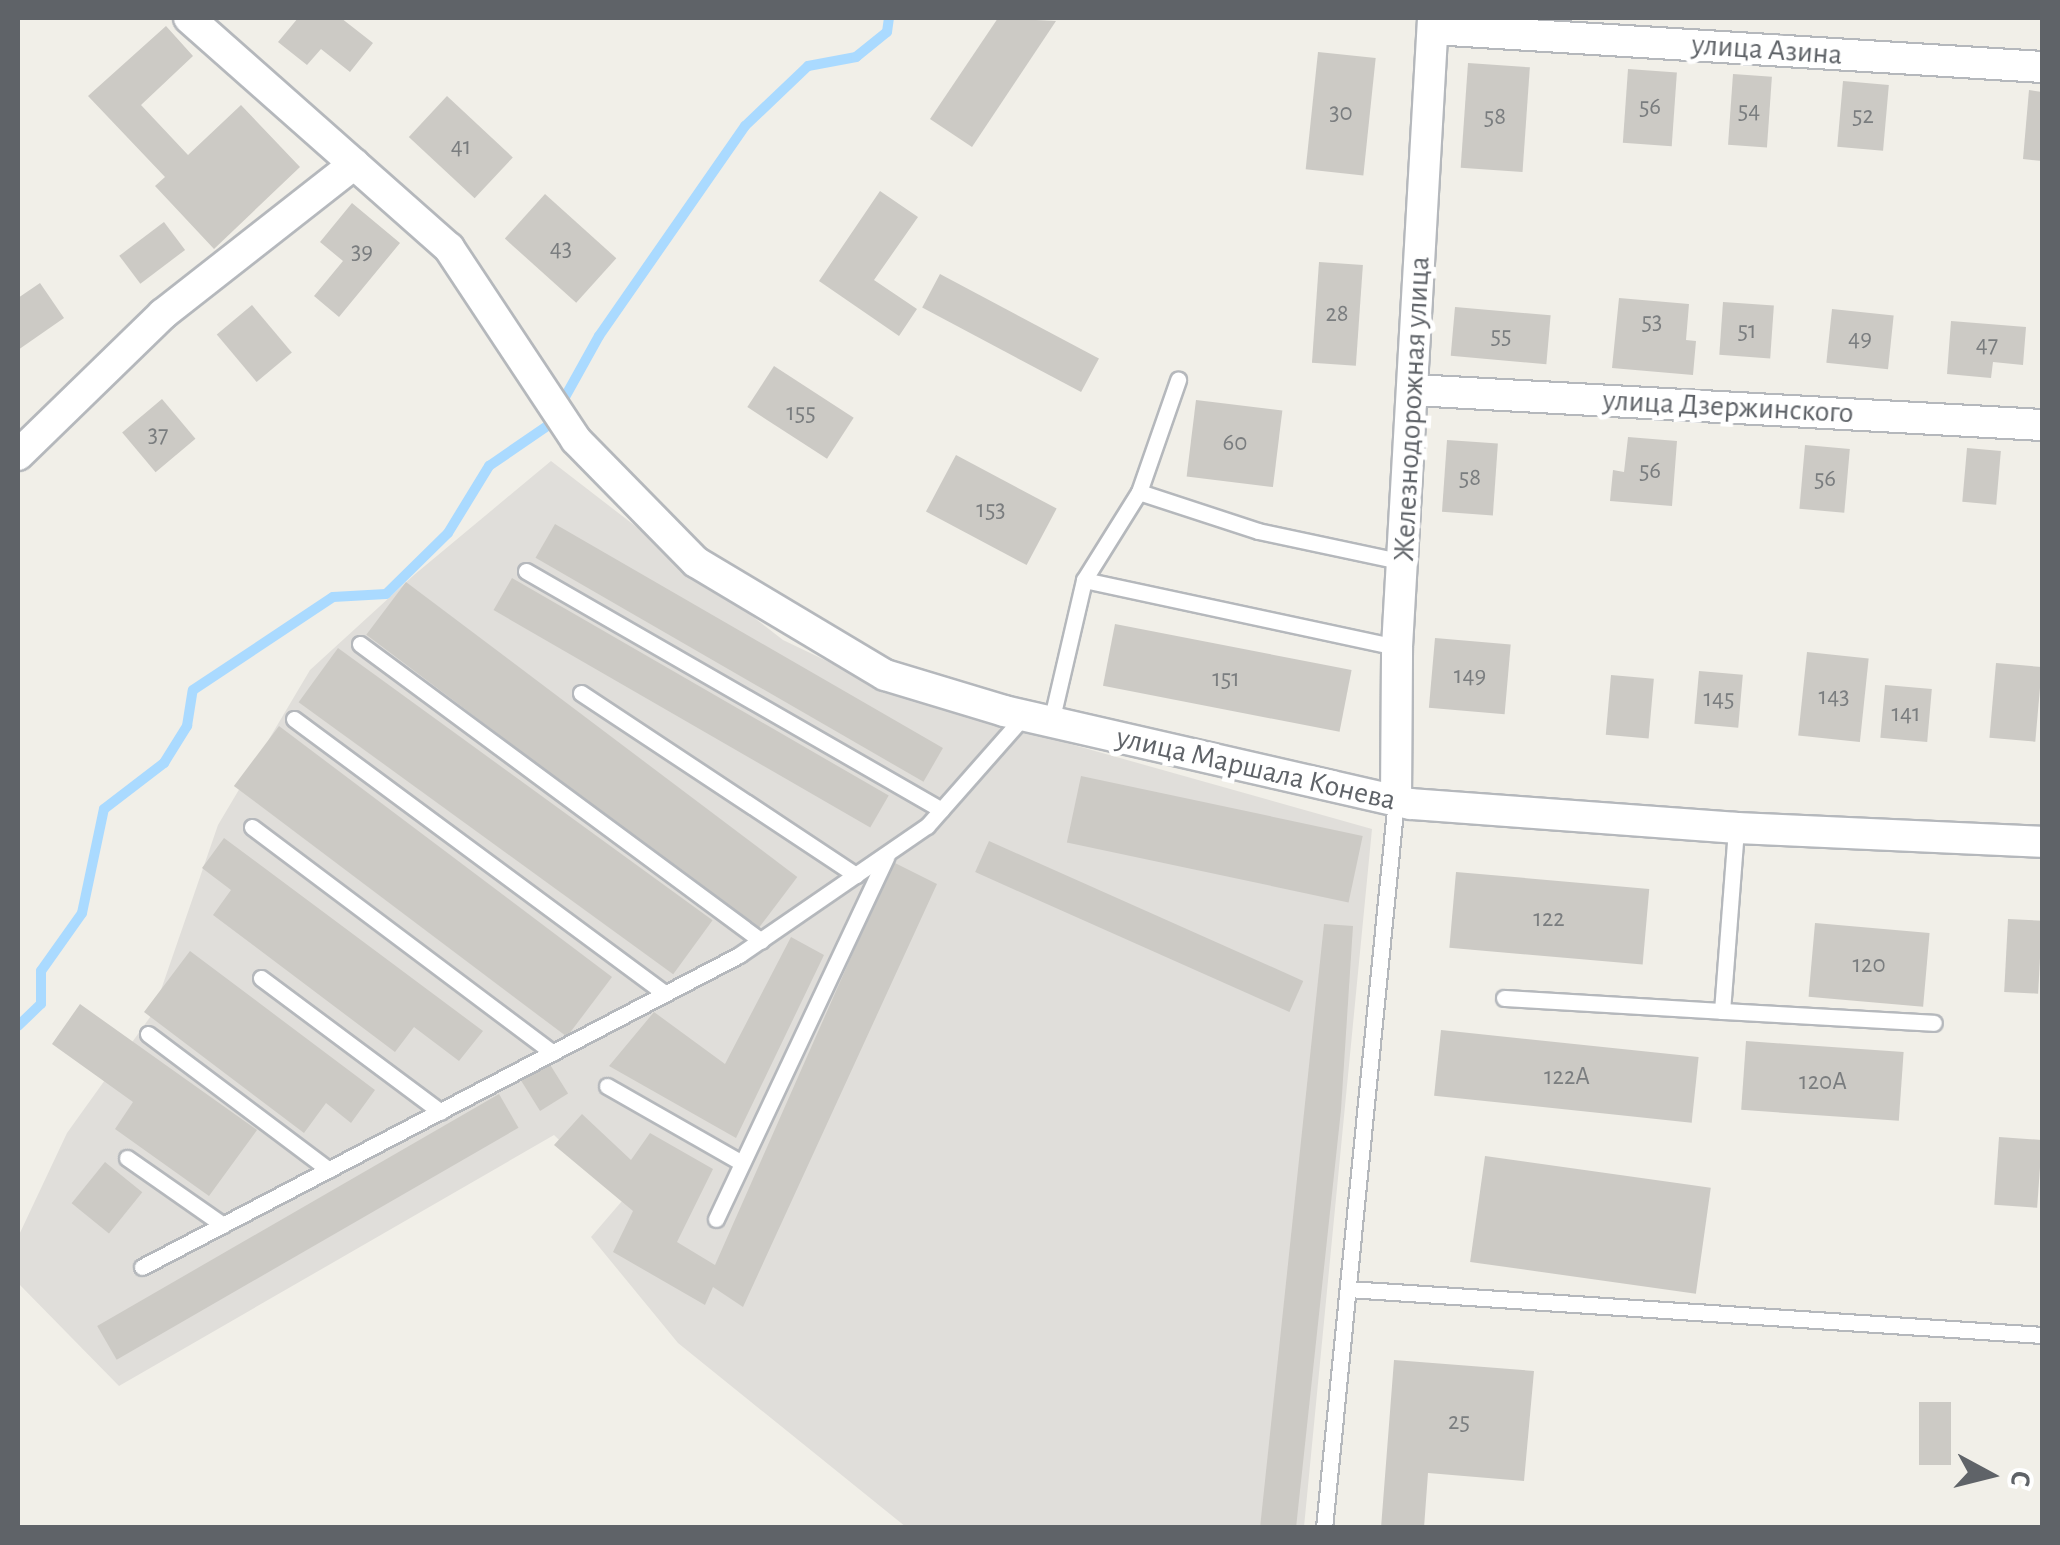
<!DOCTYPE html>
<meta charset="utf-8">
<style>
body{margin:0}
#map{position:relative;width:2060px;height:1545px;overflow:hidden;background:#f1efe8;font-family:"Alegreya Sans",sans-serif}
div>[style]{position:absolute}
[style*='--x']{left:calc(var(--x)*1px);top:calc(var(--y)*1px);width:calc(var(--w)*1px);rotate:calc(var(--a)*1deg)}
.industrial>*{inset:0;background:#e0deda}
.stream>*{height:10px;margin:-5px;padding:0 5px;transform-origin:5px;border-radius:5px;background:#aadaff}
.building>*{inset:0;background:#cccac5;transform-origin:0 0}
.roads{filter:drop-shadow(2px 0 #b5b8bc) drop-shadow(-2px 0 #b5b8bc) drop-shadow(0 2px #b5b8bc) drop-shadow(0 -2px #b5b8bc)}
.service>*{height:15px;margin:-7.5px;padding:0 7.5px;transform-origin:7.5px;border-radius:7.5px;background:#fff}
.minor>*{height:30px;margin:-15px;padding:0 15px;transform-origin:15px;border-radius:15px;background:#fff}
span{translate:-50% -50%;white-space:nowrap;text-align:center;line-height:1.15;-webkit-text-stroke:10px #fff;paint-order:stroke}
.number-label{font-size:25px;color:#7a7d7f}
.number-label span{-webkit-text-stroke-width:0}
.street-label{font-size:30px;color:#5f6368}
.frame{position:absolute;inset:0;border:20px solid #5f6368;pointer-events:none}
.north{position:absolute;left:1940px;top:1425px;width:100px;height:100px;-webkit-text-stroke:8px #fff;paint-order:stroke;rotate:97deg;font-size:28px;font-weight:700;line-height:40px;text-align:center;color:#5f6368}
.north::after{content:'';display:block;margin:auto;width:35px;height:45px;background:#5f6368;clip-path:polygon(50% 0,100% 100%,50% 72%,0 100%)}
</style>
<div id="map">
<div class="industrial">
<i style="clip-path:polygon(551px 461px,783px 640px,900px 696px,1372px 829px,1304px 1527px,906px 1527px,678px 1343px,591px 1237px,622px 1201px,554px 1135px,119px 1386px,18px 1283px,18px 1237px,67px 1133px,153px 1013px,218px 825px,310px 670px,414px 575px)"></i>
</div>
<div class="stream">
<i style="--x:18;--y:1026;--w:32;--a:-44"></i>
<i style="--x:41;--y:1004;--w:33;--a:-90"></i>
<i style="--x:41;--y:971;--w:71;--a:-54.7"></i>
<i style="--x:82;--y:913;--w:106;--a:-78.1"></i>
<i style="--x:104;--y:809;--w:76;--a:-37.5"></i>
<i style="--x:164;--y:763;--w:44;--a:-58.1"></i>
<i style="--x:187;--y:726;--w:36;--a:-81"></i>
<i style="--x:193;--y:690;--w:168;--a:-33.6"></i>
<i style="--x:333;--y:597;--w:53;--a:-3.2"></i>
<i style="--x:386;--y:594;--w:87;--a:-44.5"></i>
<i style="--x:448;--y:533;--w:79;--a:-58.5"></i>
<i style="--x:489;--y:466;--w:74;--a:-34.5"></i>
<i style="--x:550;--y:424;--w:101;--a:-60.9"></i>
<i style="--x:599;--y:336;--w:256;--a:-55.2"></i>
<i style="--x:745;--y:126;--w:87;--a:-43.6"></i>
<i style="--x:808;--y:66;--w:49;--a:-10.6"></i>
<i style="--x:856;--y:57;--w:40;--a:-39"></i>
<i style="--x:887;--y:32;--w:14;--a:-82"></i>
</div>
<div class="building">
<i style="clip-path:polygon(298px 18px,341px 18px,373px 43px,350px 72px,321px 49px,307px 65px,278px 42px)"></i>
<i style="clip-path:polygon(998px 18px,1056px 21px,972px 147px,930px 119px)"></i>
<i style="clip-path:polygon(166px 26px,193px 56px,141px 105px,188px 155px,241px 105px,300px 167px,214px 249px,155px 186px,165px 177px,88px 96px)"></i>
<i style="left:1318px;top:52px;width:58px;height:118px;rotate:6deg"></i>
<i style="left:1468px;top:63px;width:62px;height:105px;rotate:4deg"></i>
<i style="left:1628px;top:69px;width:49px;height:74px;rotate:4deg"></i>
<i style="left:1733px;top:74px;width:39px;height:71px;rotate:4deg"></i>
<i style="left:1843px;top:81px;width:46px;height:66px;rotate:5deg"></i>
<i style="clip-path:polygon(2029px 90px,2042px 92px,2042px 161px,2023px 159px)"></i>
<i style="left:447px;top:96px;width:90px;height:56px;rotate:43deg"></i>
<i style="clip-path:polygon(880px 191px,918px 217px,874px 280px,917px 309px,899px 336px,819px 281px)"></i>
<i style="left:545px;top:194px;width:96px;height:60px;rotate:42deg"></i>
<i style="clip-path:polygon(352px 203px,400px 243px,339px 317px,314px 296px,343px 261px,320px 242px)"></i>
<i style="left:164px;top:222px;width:35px;height:56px;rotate:53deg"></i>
<i style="left:1319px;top:262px;width:44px;height:101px;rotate:4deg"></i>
<i style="left:940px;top:274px;width:180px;height:38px;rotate:28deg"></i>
<i style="clip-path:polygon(40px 283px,64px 318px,18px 350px,18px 298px)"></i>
<i style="clip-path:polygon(1619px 298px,1689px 304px,1686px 340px,1696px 341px,1693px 375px,1612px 368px)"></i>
<i style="left:1723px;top:302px;width:51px;height:53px;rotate:4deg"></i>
<i style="left:252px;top:305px;width:62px;height:46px;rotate:50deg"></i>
<i style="left:1455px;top:307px;width:96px;height:49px;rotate:5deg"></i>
<i style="left:1832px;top:309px;width:62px;height:54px;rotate:6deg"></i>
<i style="clip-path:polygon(1951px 321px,2026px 327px,2023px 365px,1993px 362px,1991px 378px,1947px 374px)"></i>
<i style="left:774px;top:366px;width:95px;height:49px;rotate:33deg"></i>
<i style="left:162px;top:399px;width:52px;height:52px;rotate:50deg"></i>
<i style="left:1196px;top:400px;width:87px;height:77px;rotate:7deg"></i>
<i style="clip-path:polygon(1628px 437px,1677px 441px,1672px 506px,1610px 501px,1613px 470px,1624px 472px)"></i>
<i style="left:1447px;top:440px;width:51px;height:72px;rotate:4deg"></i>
<i style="left:1805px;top:445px;width:45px;height:64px;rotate:5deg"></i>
<i style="left:1967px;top:448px;width:34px;height:54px;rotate:5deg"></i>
<i style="left:956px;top:455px;width:114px;height:64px;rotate:28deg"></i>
<i style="left:555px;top:524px;width:448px;height:39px;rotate:30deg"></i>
<i style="left:512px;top:578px;width:435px;height:37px;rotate:30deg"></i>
<i style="left:406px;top:582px;width:490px;height:66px;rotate:37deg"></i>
<i style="left:1115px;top:624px;width:241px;height:63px;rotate:11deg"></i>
<i style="left:1435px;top:638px;width:76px;height:70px;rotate:5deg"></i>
<i style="left:338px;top:648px;width:463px;height:67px;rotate:36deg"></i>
<i style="left:1807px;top:652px;width:62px;height:84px;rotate:6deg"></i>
<i style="left:1996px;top:663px;width:46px;height:75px;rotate:5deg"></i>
<i style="left:1699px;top:671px;width:44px;height:53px;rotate:5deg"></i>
<i style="left:1611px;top:675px;width:43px;height:60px;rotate:5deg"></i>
<i style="left:1885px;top:685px;width:47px;height:53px;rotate:5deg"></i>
<i style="left:279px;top:726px;width:417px;height:75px;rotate:37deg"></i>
<i style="left:1081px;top:776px;width:288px;height:68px;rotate:12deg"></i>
<i style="clip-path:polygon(224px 838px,483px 1031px,459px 1061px,414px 1027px,395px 1052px,213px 915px,231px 890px,202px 868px)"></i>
<i style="left:989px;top:841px;width:344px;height:34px;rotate:24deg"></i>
<i style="clip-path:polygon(893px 862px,937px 884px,743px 1307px,713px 1287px,705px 1305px,613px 1252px,633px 1211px,554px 1145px,582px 1114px,631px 1160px,650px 1133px,713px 1169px,677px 1242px,715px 1265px)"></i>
<i style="left:1456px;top:872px;width:194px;height:76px;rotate:5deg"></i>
<i style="left:2008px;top:919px;width:34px;height:73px;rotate:3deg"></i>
<i style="left:1815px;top:923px;width:115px;height:74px;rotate:5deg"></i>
<i style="clip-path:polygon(1324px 924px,1353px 926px,1341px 1110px,1296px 1528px,1260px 1528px)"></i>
<i style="clip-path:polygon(791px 937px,824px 955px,736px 1138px,609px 1066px,654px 1012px,725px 1064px)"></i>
<i style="clip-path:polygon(190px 951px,375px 1090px,351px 1123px,326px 1103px,304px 1133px,144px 1012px)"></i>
<i style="clip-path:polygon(80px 1004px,257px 1130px,209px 1196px,115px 1129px,133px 1102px,52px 1044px)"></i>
<i style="left:1441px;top:1030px;width:259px;height:66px;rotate:6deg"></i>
<i style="left:1746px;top:1041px;width:158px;height:69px;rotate:4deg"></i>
<i style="left:549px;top:1063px;width:36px;height:33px;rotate:58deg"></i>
<i style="left:499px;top:1094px;width:39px;height:464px;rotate:60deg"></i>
<i style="left:1999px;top:1137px;width:43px;height:68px;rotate:4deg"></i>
<i style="left:1485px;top:1156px;width:228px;height:107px;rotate:8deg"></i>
<i style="left:105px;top:1162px;width:48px;height:53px;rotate:39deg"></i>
<i style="clip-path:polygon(1394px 1360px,1534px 1371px,1524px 1481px,1428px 1473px,1424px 1528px,1381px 1528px)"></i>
<i style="left:1919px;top:1402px;width:32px;height:63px"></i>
</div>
<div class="roads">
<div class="service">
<i style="--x:1139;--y:492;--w:125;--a:18.1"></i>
<i style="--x:1258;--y:531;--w:149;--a:12"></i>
<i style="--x:526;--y:571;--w:479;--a:29.9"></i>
<i style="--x:1084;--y:580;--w:320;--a:12.1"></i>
<i style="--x:360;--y:644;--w:499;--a:36.5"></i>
<i style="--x:581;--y:693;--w:330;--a:33.5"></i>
<i style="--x:294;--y:719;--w:460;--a:36.5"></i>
<i style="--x:1051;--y:722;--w:146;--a:-76.9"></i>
<i style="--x:1084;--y:580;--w:104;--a:-58"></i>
<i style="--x:1139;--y:492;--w:119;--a:-70.8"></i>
<i style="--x:252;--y:827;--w:376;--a:36.9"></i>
<i style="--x:261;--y:978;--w:224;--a:36.7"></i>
<i style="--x:1504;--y:998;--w:218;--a:3.4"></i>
<i style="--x:1722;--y:1011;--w:184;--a:-85.6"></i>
<i style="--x:1722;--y:1011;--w:212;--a:3.2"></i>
<i style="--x:148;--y:1034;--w:226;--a:36.9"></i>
<i style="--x:607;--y:1086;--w:155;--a:29.7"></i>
<i style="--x:127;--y:1158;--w:117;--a:34.9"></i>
<i style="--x:716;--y:1219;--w:400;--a:-64.8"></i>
<i style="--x:142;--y:1267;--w:674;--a:-27.59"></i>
<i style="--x:739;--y:955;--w:228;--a:-34.5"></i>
<i style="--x:927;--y:826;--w:147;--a:-48.6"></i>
<i style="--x:1348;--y:1289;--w:696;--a:3.79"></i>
<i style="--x:1324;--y:1528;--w:732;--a:-84.35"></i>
</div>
<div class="minor">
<i style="--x:189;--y:18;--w:347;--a:41.5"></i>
<i style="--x:449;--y:248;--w:230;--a:56.5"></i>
<i style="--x:576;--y:440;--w:171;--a:45.5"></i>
<i style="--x:696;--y:562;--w:220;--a:30.9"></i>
<i style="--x:885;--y:675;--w:124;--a:16.8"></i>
<i style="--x:1004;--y:711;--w:417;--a:12.9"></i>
<i style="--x:1411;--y:804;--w:326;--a:4.2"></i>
<i style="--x:1736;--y:828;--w:306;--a:2.6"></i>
<i style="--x:1433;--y:29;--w:610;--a:3.57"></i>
<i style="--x:1414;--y:390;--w:629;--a:3.19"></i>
<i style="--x:18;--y:455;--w:202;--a:-44.2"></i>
<i style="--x:163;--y:314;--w:243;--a:-38.1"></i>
<i style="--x:1396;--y:800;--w:153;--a:-89.6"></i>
<i style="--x:1397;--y:647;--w:630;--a:-86.72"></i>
</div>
</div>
<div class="number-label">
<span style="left:1650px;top:107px">56</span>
<span style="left:1749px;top:111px">54</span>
<span style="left:1341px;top:113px">30</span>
<span style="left:1863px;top:116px">52</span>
<span style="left:1495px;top:117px">58</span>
<span style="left:461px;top:147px">41</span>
<span style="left:561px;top:249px">43</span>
<span style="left:362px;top:252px">39</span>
<span style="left:1337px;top:314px">28</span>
<span style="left:1652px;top:322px">53</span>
<span style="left:1747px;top:331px">51</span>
<span style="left:1501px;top:336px">55</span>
<span style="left:1860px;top:339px">49</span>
<span style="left:1987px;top:345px">47</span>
<span style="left:801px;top:413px">155</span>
<span style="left:158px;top:435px">37</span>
<span style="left:1235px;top:443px">60</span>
<span style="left:1650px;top:471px">56</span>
<span style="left:1470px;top:478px">58</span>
<span style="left:1825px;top:479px">56</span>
<span style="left:991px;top:510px">153</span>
<span style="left:1470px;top:676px">149</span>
<span style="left:1226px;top:679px">151</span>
<span style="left:1834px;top:697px">143</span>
<span style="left:1719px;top:699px">145</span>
<span style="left:1906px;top:714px">141</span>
<span style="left:1549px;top:919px">122</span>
<span style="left:1869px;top:965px">120</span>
<span style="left:1567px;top:1077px">122А</span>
<span style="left:1823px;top:1082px">120А</span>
<span style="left:1459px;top:1422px">25</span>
</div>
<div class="street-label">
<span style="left:1767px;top:50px;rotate:4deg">улица Азина</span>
<span style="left:1728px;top:407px;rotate:3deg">улица Дзержинского</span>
<span style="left:1412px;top:409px;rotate:-87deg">Железнодорожная улица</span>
<span style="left:1256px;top:769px;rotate:13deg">улица Маршала Конева</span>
</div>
<div class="frame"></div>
<div class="north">С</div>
</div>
